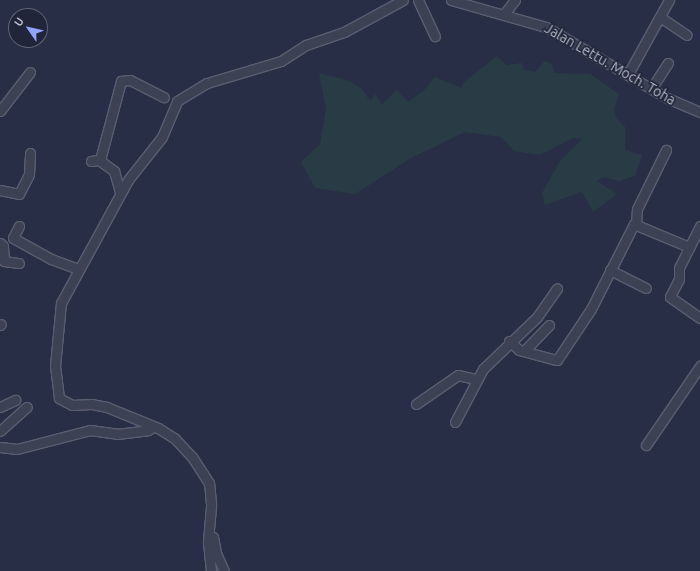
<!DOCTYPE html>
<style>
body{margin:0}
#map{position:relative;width:700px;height:571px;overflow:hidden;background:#272e45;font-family:Ubuntu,sans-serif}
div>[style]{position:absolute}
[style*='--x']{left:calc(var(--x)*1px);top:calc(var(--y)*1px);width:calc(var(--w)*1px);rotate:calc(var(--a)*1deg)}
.green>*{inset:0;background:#293c45}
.roads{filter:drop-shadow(1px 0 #5a5e71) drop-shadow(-1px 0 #5a5e71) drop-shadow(0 1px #5a5e71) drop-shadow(0 -1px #5a5e71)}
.minor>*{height:9px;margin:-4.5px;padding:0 4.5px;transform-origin:4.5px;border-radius:4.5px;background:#3c4154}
span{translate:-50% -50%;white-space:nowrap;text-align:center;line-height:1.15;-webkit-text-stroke:3.5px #20253a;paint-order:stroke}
.street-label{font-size:14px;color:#b9bdcd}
.north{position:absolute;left:8px;top:8px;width:40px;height:40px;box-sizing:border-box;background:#20253a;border:1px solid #5d6275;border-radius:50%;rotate:304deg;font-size:11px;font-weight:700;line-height:16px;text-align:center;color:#b9bdcd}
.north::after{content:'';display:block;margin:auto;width:14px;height:18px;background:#92a4fa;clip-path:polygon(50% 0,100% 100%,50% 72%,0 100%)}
</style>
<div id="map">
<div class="green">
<i style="clip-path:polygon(497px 56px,506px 65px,522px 63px,524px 70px,535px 72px,544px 61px,552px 64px,554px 73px,590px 74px,619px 94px,614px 109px,617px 119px,625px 127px,625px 150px,642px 155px,635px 176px,619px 181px,604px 177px,597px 181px,617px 194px,593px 212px,582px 192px,545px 205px,542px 193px,560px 161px,582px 139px,573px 138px,540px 155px,514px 151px,501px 137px,465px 132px,411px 158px,355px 194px,315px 188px,301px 162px,320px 144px,326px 108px,319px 73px,350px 81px,362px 89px,370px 101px,375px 94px,382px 104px,397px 90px,408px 102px,424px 90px,435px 77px,461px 88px,464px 82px)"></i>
</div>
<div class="roads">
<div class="minor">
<i style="--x:418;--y:0;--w:40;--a:65"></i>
<i style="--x:451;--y:0;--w:99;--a:15.9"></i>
<i style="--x:546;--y:27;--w:140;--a:30.4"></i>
<i style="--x:667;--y:98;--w:36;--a:23"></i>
<i style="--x:504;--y:14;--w:18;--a:-52"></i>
<i style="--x:660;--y:17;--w:32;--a:34"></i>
<i style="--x:628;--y:74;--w:85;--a:-61"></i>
<i style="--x:651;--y:89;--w:31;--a:-57"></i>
<i style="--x:0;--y:111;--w:49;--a:-52.4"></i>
<i style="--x:100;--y:160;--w:82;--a:-75.1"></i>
<i style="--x:121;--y:81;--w:9;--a:-6"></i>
<i style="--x:130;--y:80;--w:38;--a:27"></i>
<i style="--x:91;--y:161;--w:8;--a:-7"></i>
<i style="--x:99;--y:160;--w:19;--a:36"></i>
<i style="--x:114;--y:171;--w:22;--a:74"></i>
<i style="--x:0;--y:190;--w:19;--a:12"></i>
<i style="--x:19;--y:194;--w:22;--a:-63"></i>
<i style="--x:29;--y:174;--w:21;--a:-87"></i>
<i style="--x:636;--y:223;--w:14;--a:-86"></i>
<i style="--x:637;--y:209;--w:66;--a:-63.8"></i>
<i style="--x:19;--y:226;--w:13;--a:117"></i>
<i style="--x:13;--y:238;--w:43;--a:28.9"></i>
<i style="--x:51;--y:259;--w:29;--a:20"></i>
<i style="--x:700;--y:226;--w:47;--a:116.6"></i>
<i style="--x:679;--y:268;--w:11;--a:90"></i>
<i style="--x:679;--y:279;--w:20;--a:117"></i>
<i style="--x:670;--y:297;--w:37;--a:35"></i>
<i style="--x:0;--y:243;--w:4;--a:45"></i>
<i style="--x:3;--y:246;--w:15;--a:86"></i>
<i style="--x:4;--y:261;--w:15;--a:8"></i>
<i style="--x:610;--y:270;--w:40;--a:26.6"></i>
<i style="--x:0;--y:325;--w:1;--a:-45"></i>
<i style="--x:509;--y:341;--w:13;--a:42"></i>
<i style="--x:519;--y:350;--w:39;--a:15"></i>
<i style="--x:557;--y:360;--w:61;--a:-56.3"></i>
<i style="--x:591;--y:309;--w:95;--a:-63.2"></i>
<i style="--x:634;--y:224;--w:60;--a:22.7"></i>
<i style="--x:524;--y:351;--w:36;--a:-46"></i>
<i style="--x:416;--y:404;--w:51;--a:-34.6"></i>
<i style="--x:458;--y:375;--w:18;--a:13"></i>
<i style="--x:0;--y:407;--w:17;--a:-25"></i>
<i style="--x:455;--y:422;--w:60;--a:-62.2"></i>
<i style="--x:483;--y:369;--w:75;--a:-43.9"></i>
<i style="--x:537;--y:317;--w:35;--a:-55"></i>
<i style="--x:0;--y:431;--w:36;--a:-42"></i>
<i style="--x:646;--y:445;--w:96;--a:-55.6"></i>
<i style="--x:0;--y:447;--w:17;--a:7"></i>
<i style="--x:17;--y:449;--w:75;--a:-14.6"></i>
<i style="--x:90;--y:430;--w:27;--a:8"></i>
<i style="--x:117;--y:434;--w:31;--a:-7"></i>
<i style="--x:148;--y:430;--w:6;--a:-31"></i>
<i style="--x:213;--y:537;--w:16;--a:79"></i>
<i style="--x:216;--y:553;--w:20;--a:66"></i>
<i style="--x:211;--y:571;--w:30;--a:-96"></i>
<i style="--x:208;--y:541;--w:37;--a:-85"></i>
<i style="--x:211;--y:504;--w:21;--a:-95"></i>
<i style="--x:209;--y:483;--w:31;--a:-123"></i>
<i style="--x:192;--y:457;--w:26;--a:-133"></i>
<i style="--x:174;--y:438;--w:19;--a:-148"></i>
<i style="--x:158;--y:428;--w:55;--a:-157.6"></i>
<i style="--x:107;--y:407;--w:15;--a:-169"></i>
<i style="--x:92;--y:404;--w:20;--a:177"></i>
<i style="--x:72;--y:405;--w:15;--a:-152"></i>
<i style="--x:59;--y:398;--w:32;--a:-97"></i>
<i style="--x:55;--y:366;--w:63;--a:-84.6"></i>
<i style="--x:61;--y:303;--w:140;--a:-61.4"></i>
<i style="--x:128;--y:180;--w:55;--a:-51.7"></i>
<i style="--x:162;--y:137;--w:39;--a:-67"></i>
<i style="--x:177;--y:101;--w:35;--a:-31"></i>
<i style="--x:207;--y:83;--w:77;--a:-16.6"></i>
<i style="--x:281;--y:61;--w:30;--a:-33"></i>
<i style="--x:306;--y:45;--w:40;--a:-18.9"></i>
<i style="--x:344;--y:32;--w:67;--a:-28.5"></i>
</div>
</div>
<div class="street-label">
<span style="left:610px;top:64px;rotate:30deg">Jalan Lettu. Moch. Toha</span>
</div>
<div class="north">U</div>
</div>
